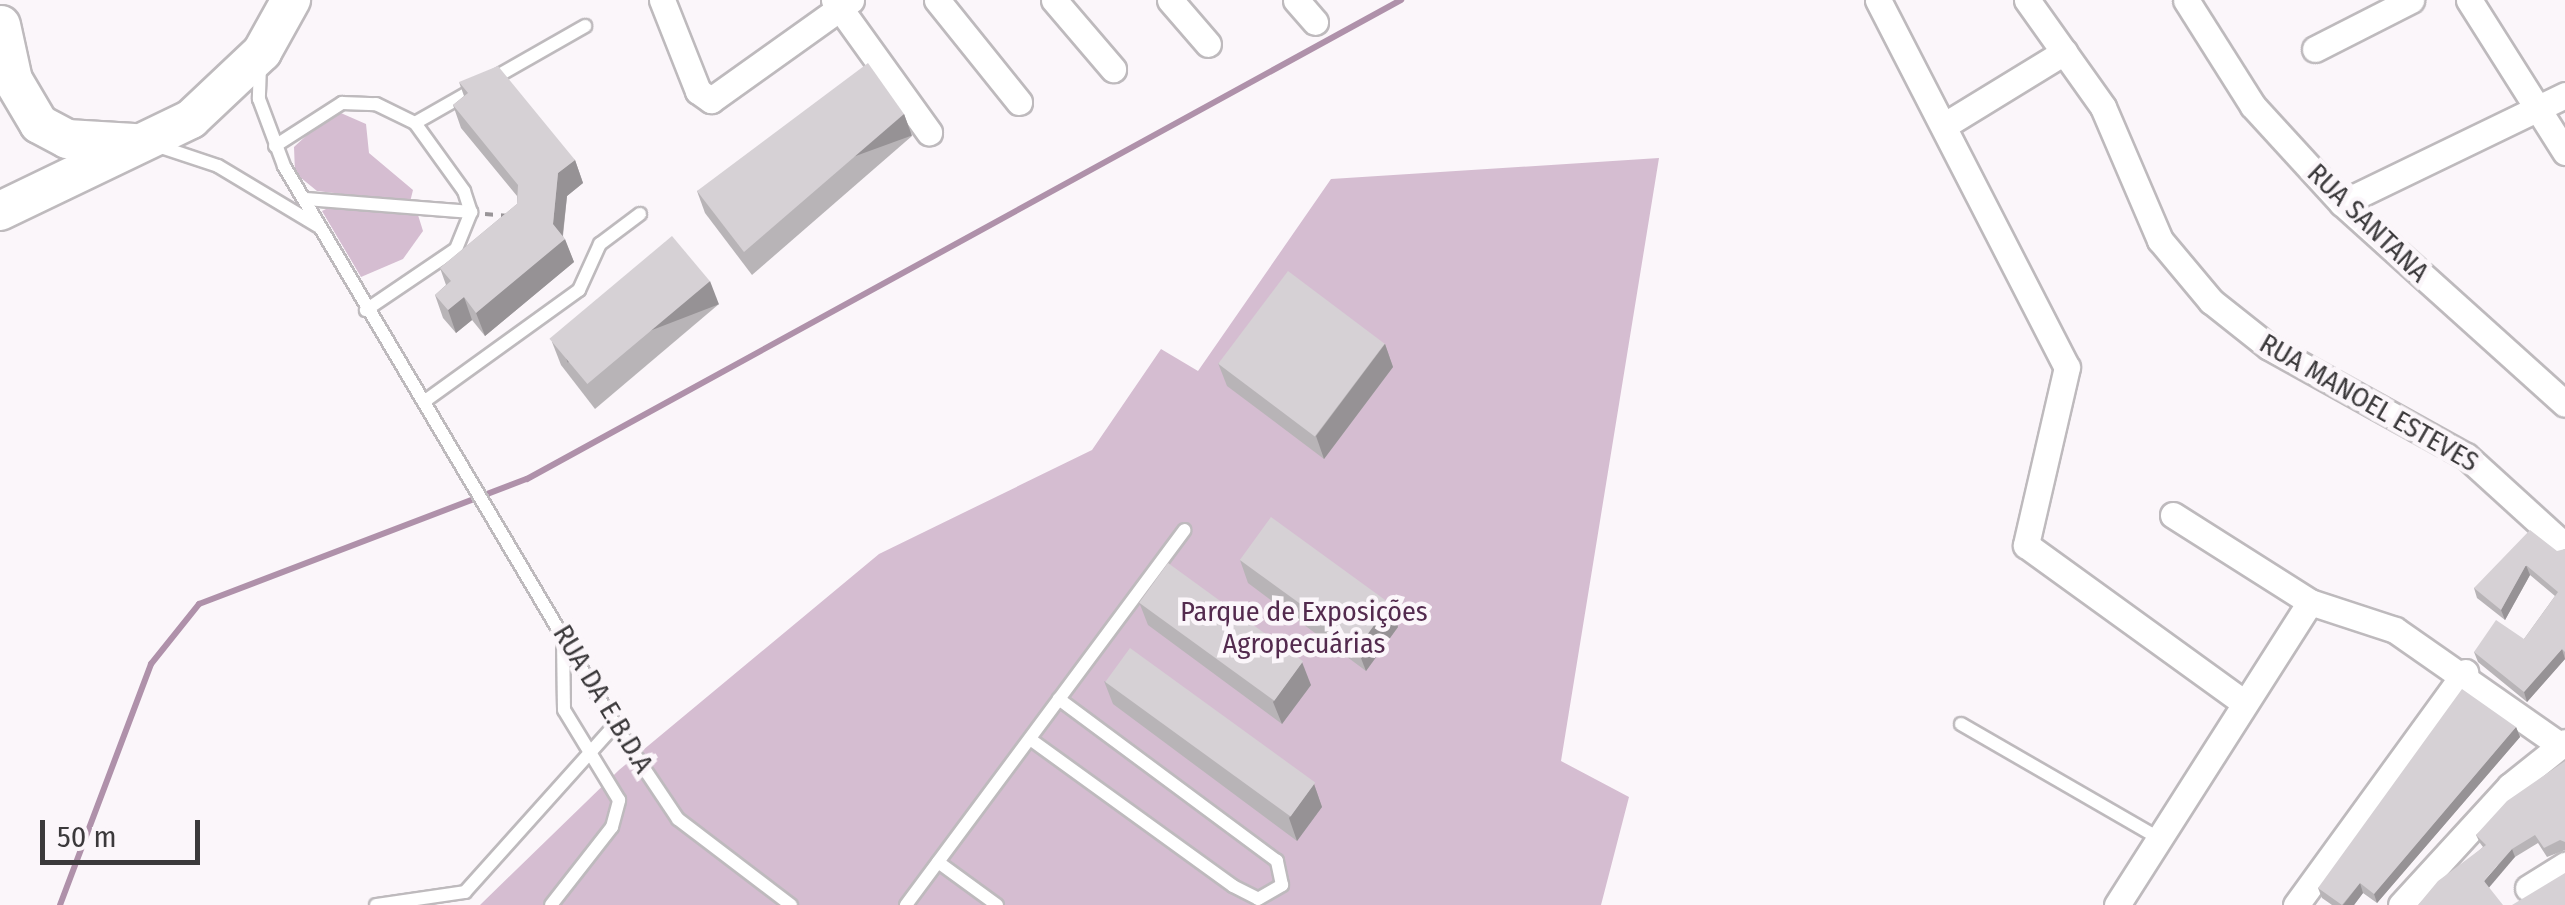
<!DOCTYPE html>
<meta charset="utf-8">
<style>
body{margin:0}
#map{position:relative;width:2565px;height:905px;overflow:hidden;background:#fbf6fa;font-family:"Fira Sans Condensed",sans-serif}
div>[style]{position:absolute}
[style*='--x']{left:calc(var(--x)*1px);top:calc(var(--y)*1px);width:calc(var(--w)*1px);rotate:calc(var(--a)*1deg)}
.green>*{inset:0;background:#d5bdd1}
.stream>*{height:6px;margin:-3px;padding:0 3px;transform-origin:3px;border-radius:3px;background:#af91aa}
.path>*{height:4px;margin-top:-2px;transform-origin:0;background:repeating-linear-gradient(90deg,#999598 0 8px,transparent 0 16px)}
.roads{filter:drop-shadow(2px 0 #bebabd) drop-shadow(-2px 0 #bebabd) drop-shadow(0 2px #bebabd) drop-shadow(0 -2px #bebabd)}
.service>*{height:12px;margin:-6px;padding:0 6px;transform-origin:6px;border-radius:6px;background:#fff}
.minor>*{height:25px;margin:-12.5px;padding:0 12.5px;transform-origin:12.5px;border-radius:12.5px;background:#fff}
.primary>*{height:38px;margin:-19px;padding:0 19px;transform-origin:19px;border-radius:19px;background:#fff}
.wall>*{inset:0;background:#b8b4b7}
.shaded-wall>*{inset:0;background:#969295;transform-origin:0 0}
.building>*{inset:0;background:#d6d1d5;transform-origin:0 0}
span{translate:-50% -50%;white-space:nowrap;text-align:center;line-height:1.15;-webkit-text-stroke:9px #fbf6fa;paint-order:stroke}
.street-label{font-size:28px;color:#3b393b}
.park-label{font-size:28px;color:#532a4e}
.scale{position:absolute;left:40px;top:820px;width:160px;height:45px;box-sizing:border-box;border:5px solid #3b393b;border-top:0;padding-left:12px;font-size:30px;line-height:35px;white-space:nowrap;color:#3b393b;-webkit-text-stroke:8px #fbf6fa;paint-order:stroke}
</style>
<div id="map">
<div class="green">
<i style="clip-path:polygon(334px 110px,366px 124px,369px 153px,413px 190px,410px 202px,317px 191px,295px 173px,294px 147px)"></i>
<i style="clip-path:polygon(1659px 158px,1561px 761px,1629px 797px,1601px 905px,480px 905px,619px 770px,879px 554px,1092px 450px,1161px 349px,1198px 371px,1331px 179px)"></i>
<i style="clip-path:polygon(330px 207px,418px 215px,423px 231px,403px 259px,361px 277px,322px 211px)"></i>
</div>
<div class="stream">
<i style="--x:60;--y:905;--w:258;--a:-69.3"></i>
<i style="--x:151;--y:664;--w:77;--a:-51.3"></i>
<i style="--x:199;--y:604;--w:351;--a:-20.9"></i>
<i style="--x:527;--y:479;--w:997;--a:-28.73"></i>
</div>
<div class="path">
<i style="--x:485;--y:214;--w:21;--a:5"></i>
</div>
<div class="roads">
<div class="service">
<i style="--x:260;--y:65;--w:34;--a:92"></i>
<i style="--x:259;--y:99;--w:72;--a:69.5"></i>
<i style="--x:284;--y:166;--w:650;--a:59.37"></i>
<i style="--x:615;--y:725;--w:113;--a:56.2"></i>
<i style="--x:678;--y:819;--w:142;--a:37.3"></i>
<i style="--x:415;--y:123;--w:196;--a:-29.7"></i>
<i style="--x:158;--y:146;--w:63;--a:18.4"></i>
<i style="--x:218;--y:166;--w:117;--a:31"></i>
<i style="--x:275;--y:146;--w:80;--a:-32.7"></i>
<i style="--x:342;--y:103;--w:34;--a:2"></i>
<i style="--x:376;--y:104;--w:43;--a:26"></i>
<i style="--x:415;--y:123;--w:84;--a:54.2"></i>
<i style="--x:464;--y:191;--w:22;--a:72"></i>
<i style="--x:471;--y:212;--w:40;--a:112"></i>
<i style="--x:456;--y:249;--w:109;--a:145.9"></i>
<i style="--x:306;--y:199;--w:166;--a:4.5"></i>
<i style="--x:425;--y:401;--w:190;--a:-35.8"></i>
<i style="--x:579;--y:290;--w:51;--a:-65.5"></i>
<i style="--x:600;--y:244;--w:50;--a:-36.9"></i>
<i style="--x:1961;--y:724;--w:224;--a:30"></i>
<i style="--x:1030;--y:739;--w:251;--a:35.9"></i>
<i style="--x:1233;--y:886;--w:28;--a:27"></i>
<i style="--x:1258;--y:899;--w:28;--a:-30"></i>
<i style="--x:1282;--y:885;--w:25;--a:-102"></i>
<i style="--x:1277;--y:861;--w:272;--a:-143.4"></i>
<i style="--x:938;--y:862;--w:73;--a:36.1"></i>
<i style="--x:376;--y:905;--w:90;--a:-8.3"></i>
<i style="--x:465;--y:892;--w:224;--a:-48.1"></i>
<i style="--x:551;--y:905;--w:99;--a:-52"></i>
<i style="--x:612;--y:827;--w:28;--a:-75"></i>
<i style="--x:619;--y:800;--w:105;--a:-121.4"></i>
<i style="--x:564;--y:710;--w:73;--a:-90.8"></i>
<i style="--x:906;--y:905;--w:467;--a:-53.4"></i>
</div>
<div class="minor">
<i style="--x:662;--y:0;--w:98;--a:68.4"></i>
<i style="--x:698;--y:91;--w:16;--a:35"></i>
<i style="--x:711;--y:100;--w:172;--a:-35.5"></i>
<i style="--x:834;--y:0;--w:163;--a:54.3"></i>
<i style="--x:937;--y:0;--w:131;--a:51.2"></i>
<i style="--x:1054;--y:0;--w:91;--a:49.5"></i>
<i style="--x:1170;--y:0;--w:58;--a:49.2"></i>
<i style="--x:1296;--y:0;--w:29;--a:49"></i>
<i style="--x:1878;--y:0;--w:413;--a:62.8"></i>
<i style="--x:2067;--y:367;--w:183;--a:103"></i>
<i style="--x:2026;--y:545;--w:269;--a:35.9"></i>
<i style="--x:2027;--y:0;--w:131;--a:54.6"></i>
<i style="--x:2103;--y:107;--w:145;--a:66.8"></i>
<i style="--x:2160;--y:240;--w:80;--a:50.1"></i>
<i style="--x:2211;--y:301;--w:74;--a:38.4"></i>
<i style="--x:2269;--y:347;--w:225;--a:29"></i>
<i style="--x:2466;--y:456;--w:134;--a:42.3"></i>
<i style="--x:2186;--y:0;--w:125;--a:57.7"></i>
<i style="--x:2253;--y:106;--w:132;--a:47.5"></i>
<i style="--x:2342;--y:203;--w:300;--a:42"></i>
<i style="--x:2469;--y:0;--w:180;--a:57.7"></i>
<i style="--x:2315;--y:49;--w:108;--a:-27"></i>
<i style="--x:1945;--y:125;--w:140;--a:-31.5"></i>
<i style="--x:2342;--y:203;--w:248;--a:-25.8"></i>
<i style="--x:2173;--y:515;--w:162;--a:32.4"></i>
<i style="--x:2310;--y:602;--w:89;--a:18.2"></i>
<i style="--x:2395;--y:630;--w:201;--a:34.9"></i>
<i style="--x:2528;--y:888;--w:44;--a:-31.9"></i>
<i style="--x:2117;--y:905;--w:359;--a:-57.5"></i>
<i style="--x:2296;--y:905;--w:288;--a:-54"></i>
<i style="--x:2401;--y:905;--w:161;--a:-47.5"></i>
<i style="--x:2510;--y:786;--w:70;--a:-38.7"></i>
</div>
<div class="primary">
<i style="--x:1;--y:25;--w:56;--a:77.7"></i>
<i style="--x:13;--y:80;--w:51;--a:59.4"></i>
<i style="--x:39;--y:124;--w:32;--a:28"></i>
<i style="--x:67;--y:139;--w:67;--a:3.4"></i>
<i style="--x:0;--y:211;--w:212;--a:-25.7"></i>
<i style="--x:191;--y:119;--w:98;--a:-43.3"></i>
<i style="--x:262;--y:52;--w:60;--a:-60.9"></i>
</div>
</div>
<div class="wall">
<i style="clip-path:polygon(459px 82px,575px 160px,583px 183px,567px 196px,563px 236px,574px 262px,485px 336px,472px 320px,456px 333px,443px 318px,435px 295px,446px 285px,440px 268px,517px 204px,517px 196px,461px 128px,453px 105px,464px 96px)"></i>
<i style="clip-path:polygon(904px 114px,912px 136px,752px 275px,705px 213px,697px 191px)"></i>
<i style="clip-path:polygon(719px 304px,595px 409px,561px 365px,552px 342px)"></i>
<i style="clip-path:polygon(1385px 344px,1393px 367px,1324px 459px,1227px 386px,1218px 363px)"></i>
<i style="clip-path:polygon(2565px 549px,2565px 659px,2527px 702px,2478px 662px,2474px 652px,2524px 639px,2555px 596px,2530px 575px,2505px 620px,2477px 598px,2474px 588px)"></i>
<i style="clip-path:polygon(1240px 560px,1390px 604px,1398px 627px,1366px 671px,1248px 583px)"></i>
<i style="clip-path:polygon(1139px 602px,1311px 685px,1282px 724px,1148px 625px)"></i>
<i style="clip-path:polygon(1104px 681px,1314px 784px,1322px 807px,1297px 841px,1113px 704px)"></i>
<i style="clip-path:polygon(2516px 727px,2520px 737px,2377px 903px,2363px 893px,2354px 905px,2332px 905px,2322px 898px,2318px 888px)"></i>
<i style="clip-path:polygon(2565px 761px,2565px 850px,2547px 857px,2538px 843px,2515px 857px,2418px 905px,2483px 847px,2480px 843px,2476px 835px)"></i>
</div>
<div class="shaded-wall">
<i style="left:904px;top:114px;width:23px;height:211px;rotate:70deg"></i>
<i style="clip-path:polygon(575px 160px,583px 183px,567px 196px,562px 241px,565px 239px,574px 262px,485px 336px,476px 313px,553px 224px,558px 173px)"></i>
<i style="left:710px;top:281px;width:25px;height:162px;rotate:69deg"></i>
<i style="clip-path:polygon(464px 297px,472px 320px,456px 333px,448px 310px)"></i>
<i style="clip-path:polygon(1385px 344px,1393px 367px,1324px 459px,1316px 436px)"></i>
<i style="clip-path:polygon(2526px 565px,2530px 575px,2505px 620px,2501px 610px)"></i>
<i style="clip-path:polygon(1390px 604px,1398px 627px,1366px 671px,1357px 648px)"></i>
<i style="clip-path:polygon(2562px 649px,2565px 659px,2527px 702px,2524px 692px)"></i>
<i style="clip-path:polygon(1302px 662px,1311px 685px,1282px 724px,1273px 702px)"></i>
<i style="clip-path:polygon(2516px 727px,2520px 737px,2377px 903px,2374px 894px)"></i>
<i style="clip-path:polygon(1314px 784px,1322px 807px,1297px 841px,1289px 818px)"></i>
<i style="clip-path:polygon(2512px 849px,2515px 857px,2487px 890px,2484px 881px)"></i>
<i style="clip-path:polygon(2360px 883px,2363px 893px,2354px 905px,2343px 905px)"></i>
</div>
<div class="building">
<i style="clip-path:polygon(868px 63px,904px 114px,744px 252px,697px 191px)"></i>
<i style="clip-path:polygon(498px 66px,575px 160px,558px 173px,553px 224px,565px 239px,476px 313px,464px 297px,448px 310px,435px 295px,451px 281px,440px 268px,517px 204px,518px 185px,453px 105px,468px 93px,459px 82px)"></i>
<i style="left:672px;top:236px;width:59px;height:160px;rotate:50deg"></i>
<i style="left:1288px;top:271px;width:121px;height:116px;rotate:37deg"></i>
<i style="left:1271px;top:517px;width:147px;height:53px;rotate:36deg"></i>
<i style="clip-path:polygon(2530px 530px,2557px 551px,2565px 549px,2565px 652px,2562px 649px,2524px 692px,2474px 652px,2496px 620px,2524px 639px,2558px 592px,2526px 565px,2501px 610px,2474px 588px)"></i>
<i style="left:1168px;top:563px;width:167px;height:49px;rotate:36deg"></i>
<i style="left:1130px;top:648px;width:229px;height:42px;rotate:36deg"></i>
<i style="clip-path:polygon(2462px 689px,2516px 727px,2374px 894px,2360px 883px,2342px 905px,2318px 888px)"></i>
<i style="clip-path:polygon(2565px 761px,2565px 842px,2560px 840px,2544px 848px,2535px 835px,2512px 849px,2484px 881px,2503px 905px,2418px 905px,2438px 881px,2486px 845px,2476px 835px,2507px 801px)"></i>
<i style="clip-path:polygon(2565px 873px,2565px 905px,2512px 905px)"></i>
</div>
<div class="street-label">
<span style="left:2368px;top:223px;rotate:44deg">RUA SANTANA</span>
<span style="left:2369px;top:403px;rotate:30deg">RUA MANOEL ESTEVES</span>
<span style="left:603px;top:699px;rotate:59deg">RUA DA E.B.D.A</span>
</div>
<div class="park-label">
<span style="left:1304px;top:628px">Parque de Exposições<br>Agropecuárias</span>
</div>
<div class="scale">50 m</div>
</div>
